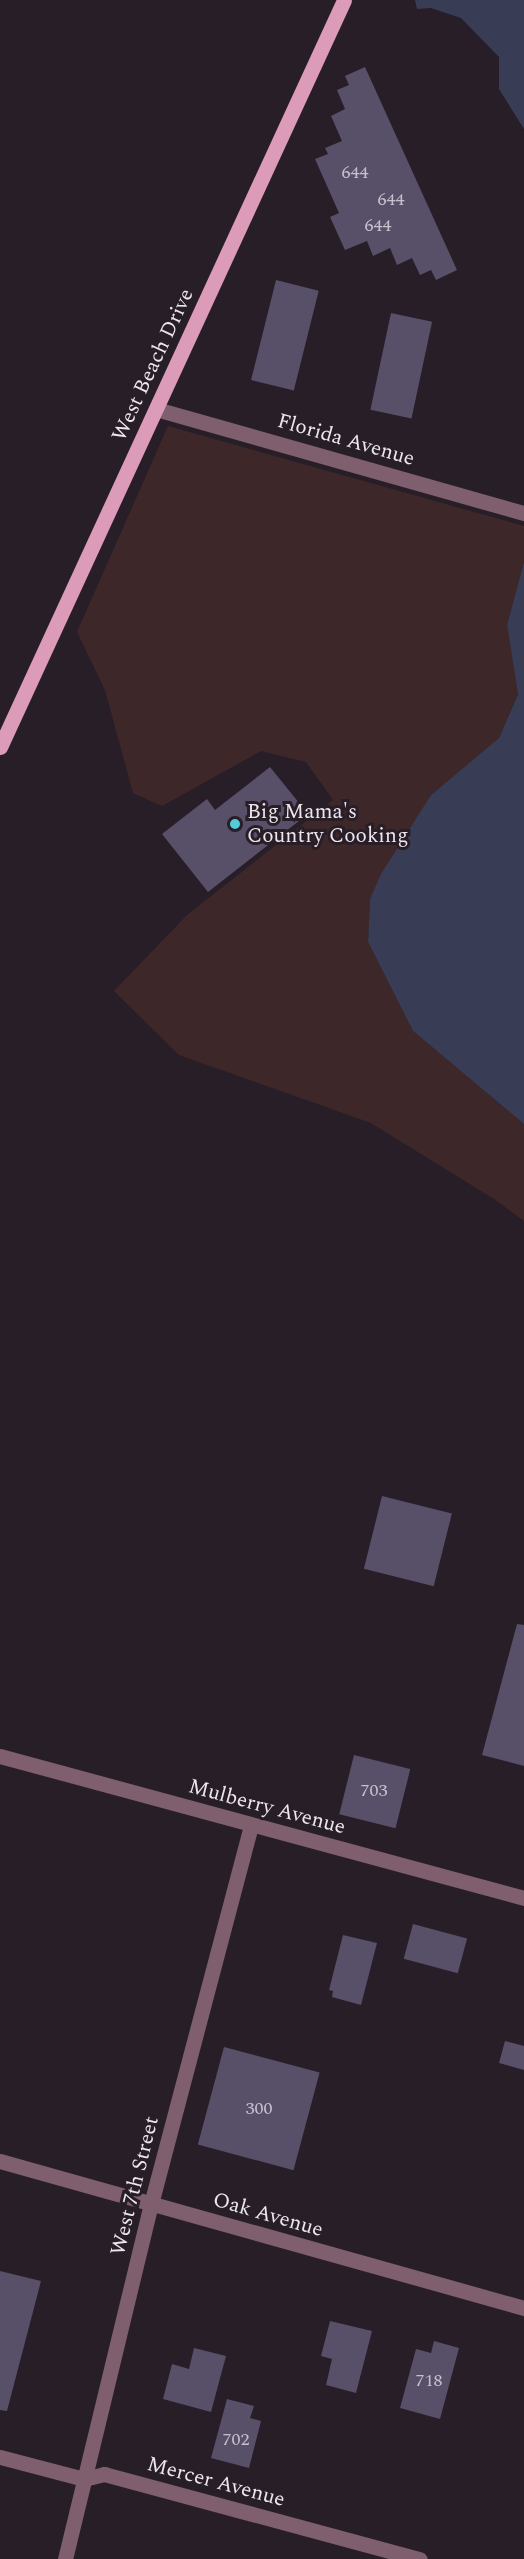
<!DOCTYPE html>
<style>
body{margin:0}
#map{position:relative;width:524px;height:2559px;overflow:hidden;background:#281e28;font-family:Spectral,serif}
div>[style]{position:absolute}
[style*='--x']{left:calc(var(--x)*1px);top:calc(var(--y)*1px);width:calc(var(--w)*1px);rotate:calc(var(--a)*1deg)}
.green>*{inset:0;background:#3e2729}
.water>*{inset:0;background:#383c55}
.building>*{inset:0;background:#584f69;transform-origin:0 0}
.street>*{height:15px;margin:-7.5px;padding:0 7.5px;transform-origin:7.5px;border-radius:7.5px;background:#7f5f6d}
.primary>*{height:15px;margin:-7.5px;padding:0 7.5px;transform-origin:7.5px;border-radius:7.5px;background:#dd9bba}
.dots>*{width:16px;height:16px;translate:-50% -50%;box-sizing:border-box;border:3px solid #281e28;border-radius:50%}
span{translate:-50% -50%;white-space:nowrap;text-align:center;line-height:1.15;-webkit-text-stroke:6px #281e28;paint-order:stroke}
.number-label{font-size:18px;color:#c8c0cc}
.number-label span{-webkit-text-stroke-width:0}
.street-label{font-size:21px;color:#ede6ed}
.poi-label{font-size:21px;color:#ede6ed}
.left{translate:0 -50%;text-align:left}
</style>
<div id="map">
<div class="green">
<i style="clip-path:polygon(168px 426px,524px 526px,524px 562px,507px 625px,518px 693px,499px 738px,431px 795px,370px 899px,368px 942px,413px 1031px,524px 1124px,524px 1221px,494px 1199px,371px 1123px,179px 1055px,114px 991px,187px 915px,333px 800px,306px 762px,261px 751px,162px 806px,133px 793px,105px 690px,77px 632px)"></i>
</div>
<div class="water">
<i style="clip-path:polygon(415px 0,524px 0,524px 129px,499px 89px,499px 57px,461px 18px,431px 8px,417px 9px)"></i>
<i style="clip-path:polygon(524px 562px,524px 1124px,413px 1031px,368px 942px,370px 899px,381px 874px,431px 795px,499px 738px,518px 694px,507px 625px)"></i>
</div>
<div class="building">
<i style="clip-path:polygon(365px 67px,457px 270px,436px 280px,431px 270px,420px 275px,412px 258px,397px 265px,390px 248px,373px 256px,367px 241px,345px 250px,330px 217px,339px 213px,315px 159px,328px 154px,325px 148px,342px 141px,331px 116px,345px 109px,337px 90px,349px 85px,345px 76px)"></i>
<i style="left:276px;top:280px;width:44px;height:103px;rotate:14deg"></i>
<i style="left:391px;top:313px;width:42px;height:99px;rotate:12deg"></i>
<i style="clip-path:polygon(270px 767px,308px 814px,208px 892px,162px 834px,207px 799px,215px 810px)"></i>
<i style="left:382px;top:1496px;width:72px;height:75px;rotate:14deg"></i>
<i style="clip-path:polygon(517px 1624px,524px 1625px,524px 1766px,482px 1755px)"></i>
<i style="left:354px;top:1755px;width:58px;height:61px;rotate:14deg"></i>
<i style="left:413px;top:1924px;width:56px;height:36px;rotate:15deg"></i>
<i style="clip-path:polygon(343px 1935px,377px 1943px,361px 2005px,332px 1997px,333px 1991px,329px 1990px)"></i>
<i style="clip-path:polygon(505px 2041px,524px 2046px,524px 2070px,499px 2063px)"></i>
<i style="left:224px;top:2047px;width:99px;height:101px;rotate:15deg"></i>
<i style="clip-path:polygon(0 2271px,41px 2281px,7px 2411px,0 2410px)"></i>
<i style="clip-path:polygon(330px 2321px,372px 2331px,356px 2393px,326px 2385px,332px 2359px,321px 2356px)"></i>
<i style="clip-path:polygon(434px 2341px,459px 2348px,440px 2419px,400px 2408px,416px 2349px,431px 2353px)"></i>
<i style="clip-path:polygon(194px 2348px,226px 2356px,211px 2412px,163px 2399px,172px 2364px,189px 2369px)"></i>
<i style="clip-path:polygon(227px 2399px,254px 2406px,250px 2418px,261px 2421px,249px 2468px,211px 2458px)"></i>
</div>
<div class="street">
<i style="--x:156;--y:409;--w:382;--a:15.8"></i>
<i style="--x:0;--y:1756;--w:543;--a:15.16"></i>
<i style="--x:0;--y:2161;--w:544;--a:15.67"></i>
<i style="--x:0;--y:2457;--w:87;--a:14.7"></i>
<i style="--x:84;--y:2479;--w:21;--a:-14"></i>
<i style="--x:104;--y:2474;--w:327;--a:15.1"></i>
<i style="--x:65;--y:2559;--w:365;--a:-76.4"></i>
<i style="--x:151;--y:2204;--w:392;--a:-75.2"></i>
</div>
<div class="primary">
<i style="--x:0;--y:747;--w:822;--a:-65.27"></i>
</div>
<div class="dots">
<i style="left:235px;top:824px;background:#52ccd6"></i>
</div>
<div class="number-label">
<span style="left:355px;top:173px">644</span>
<span style="left:391px;top:200px">644</span>
<span style="left:378px;top:226px">644</span>
<span style="left:374px;top:1791px">703</span>
<span style="left:259px;top:2109px">300</span>
<span style="left:429px;top:2381px">718</span>
<span style="left:236px;top:2440px">702</span>
</div>
<div class="street-label">
<span style="left:153px;top:365px;rotate:-65deg">West Beach Drive</span>
<span style="left:346px;top:440px;rotate:16deg">Florida Avenue</span>
<span style="left:267px;top:1807px;rotate:15deg">Mulberry Avenue</span>
<span style="left:135px;top:2186px;rotate:-76deg">West 7th Street</span>
<span style="left:268px;top:2215px;rotate:16deg">Oak Avenue</span>
<span style="left:216px;top:2482px;rotate:15deg">Mercer Avenue</span>
</div>
<div class="poi-label">
<span class="left" style="left:247px;top:824px">Big Mama's<br>Country Cooking</span>
</div>
</div>
